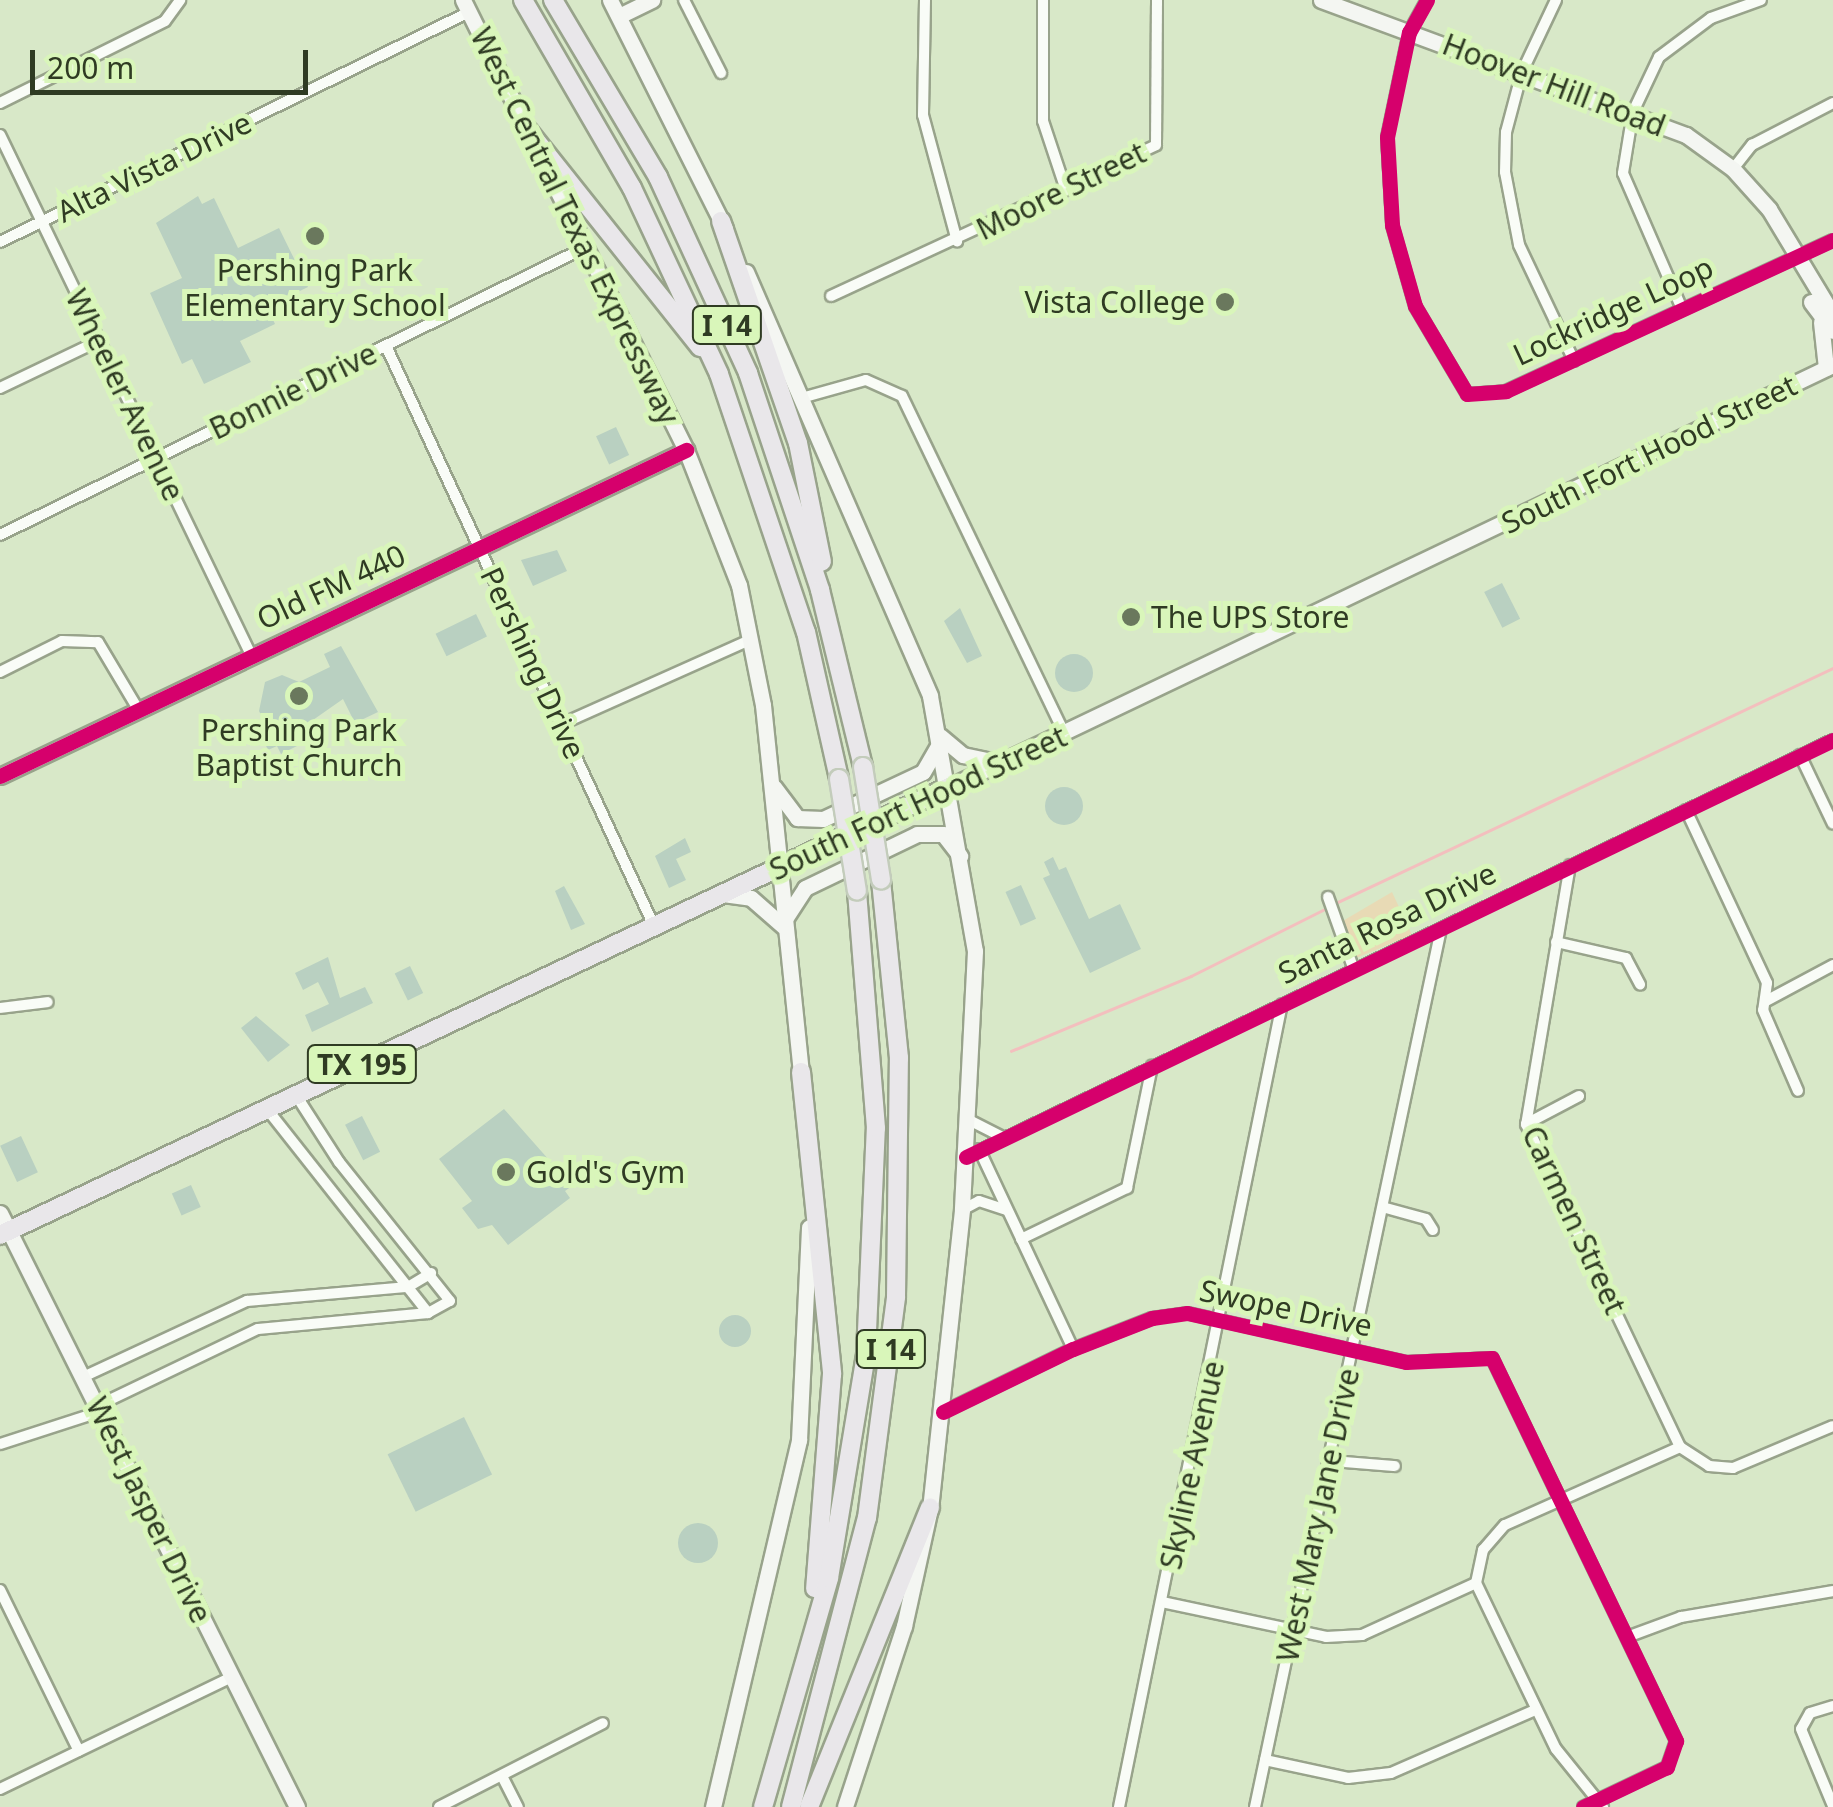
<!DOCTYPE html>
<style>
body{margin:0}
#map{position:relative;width:1833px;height:1807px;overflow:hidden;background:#d8e8c8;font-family:"Noto Sans",sans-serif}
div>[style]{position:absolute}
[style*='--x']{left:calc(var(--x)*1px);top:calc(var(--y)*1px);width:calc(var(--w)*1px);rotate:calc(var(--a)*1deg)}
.green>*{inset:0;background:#e8dab5}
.stream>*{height:2.5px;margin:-1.25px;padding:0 1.25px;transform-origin:1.25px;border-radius:1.25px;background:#f3bfbe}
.building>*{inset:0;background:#b9d0c1;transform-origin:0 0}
.round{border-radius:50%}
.roads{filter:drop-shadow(2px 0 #98a38b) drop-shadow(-2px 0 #98a38b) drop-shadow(0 2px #98a38b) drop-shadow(0 -2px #98a38b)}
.street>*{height:10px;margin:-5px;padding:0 5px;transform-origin:5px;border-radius:5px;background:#f9fcf7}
.secondary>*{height:15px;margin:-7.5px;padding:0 7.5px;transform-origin:7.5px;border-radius:7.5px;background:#f4f6f2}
.highway>*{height:18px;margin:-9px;padding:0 9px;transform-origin:9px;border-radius:9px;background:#e9e7ea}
.bridges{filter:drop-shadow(2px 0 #c3ccbb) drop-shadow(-2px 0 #c3ccbb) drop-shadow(0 2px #c3ccbb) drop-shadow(0 -2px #c3ccbb)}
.highway-bridge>*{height:18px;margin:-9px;padding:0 9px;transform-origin:9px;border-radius:9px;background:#e9e7ea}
.cycleway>*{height:15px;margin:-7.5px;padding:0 7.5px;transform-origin:7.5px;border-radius:7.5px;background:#d6006c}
.dots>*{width:28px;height:28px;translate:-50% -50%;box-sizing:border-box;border:5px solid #d9f6ba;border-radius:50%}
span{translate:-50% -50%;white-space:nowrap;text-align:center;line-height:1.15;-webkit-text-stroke:10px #d9f6ba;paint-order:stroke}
.shield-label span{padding:2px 8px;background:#d9f6ba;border:2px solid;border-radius:8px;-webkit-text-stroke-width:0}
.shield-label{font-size:28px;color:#2f3b23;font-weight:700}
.street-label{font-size:30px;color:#2f3b23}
.poi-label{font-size:30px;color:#2f3b23}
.right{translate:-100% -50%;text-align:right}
.left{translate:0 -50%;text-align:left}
.scale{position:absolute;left:30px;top:50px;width:278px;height:45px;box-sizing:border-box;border:5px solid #2f3b23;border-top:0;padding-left:12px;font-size:30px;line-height:35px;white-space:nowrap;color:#2f3b23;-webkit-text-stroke:8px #d9f6ba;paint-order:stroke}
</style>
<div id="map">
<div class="green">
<i style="clip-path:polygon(1392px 892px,1412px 935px,1356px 958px,1341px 922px)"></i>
</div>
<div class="stream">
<i style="--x:1336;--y:903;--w:550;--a:-25.31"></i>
<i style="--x:1011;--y:1051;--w:195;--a:-22.6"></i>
<i style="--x:1191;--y:976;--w:148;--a:-26.6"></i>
</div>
<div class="building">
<i style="clip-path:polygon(198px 196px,202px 204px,214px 198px,238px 248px,279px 228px,308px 287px,267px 307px,275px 324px,240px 341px,251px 362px,204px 384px,192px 359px,182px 364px,150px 293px,182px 278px,156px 223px)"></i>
<i style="left:616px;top:427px;width:31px;height:22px;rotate:65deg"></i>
<i style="clip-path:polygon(557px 550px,567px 571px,533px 586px,521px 560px)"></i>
<i style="left:1502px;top:583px;width:40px;height:20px;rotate:63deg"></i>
<i style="clip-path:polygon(960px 608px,982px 656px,967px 663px,944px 621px)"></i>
<i style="left:476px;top:614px;width:25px;height:45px;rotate:64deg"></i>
<i style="clip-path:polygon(341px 646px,378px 712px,355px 723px,343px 699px,303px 727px,309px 740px,281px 754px,277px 746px,268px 750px,259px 731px,267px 727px,259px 711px,265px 682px,282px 675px,299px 682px,330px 667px,324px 654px)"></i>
<i class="round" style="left:1055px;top:654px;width:38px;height:38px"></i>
<i class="round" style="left:1045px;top:787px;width:38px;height:38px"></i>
<i style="clip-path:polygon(685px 838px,691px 852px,676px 859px,686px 880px,669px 888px,655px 856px)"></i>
<i style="clip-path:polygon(1053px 857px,1059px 870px,1066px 867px,1089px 919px,1120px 904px,1141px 949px,1090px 973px,1043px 878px,1050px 875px,1044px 862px)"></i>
<i style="left:1021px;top:885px;width:37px;height:17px;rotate:66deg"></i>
<i style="clip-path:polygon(564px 886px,585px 924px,571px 930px,555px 891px)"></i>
<i style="clip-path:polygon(328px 957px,340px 998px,365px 987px,373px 1003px,312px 1032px,305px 1015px,329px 1004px,318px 982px,303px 990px,295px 973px)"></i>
<i style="left:410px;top:966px;width:30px;height:17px;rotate:64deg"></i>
<i style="clip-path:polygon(256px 1016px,290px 1045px,268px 1062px,241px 1028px)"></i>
<i style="clip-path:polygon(504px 1109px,572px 1186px,565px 1191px,570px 1198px,508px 1245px,492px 1225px,478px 1229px,462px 1208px,472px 1201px,439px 1159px)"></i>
<i style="left:362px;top:1116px;width:40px;height:19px;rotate:63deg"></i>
<i style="left:21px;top:1136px;width:40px;height:23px;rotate:65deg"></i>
<i style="left:191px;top:1185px;width:24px;height:21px;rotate:66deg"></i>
<i class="round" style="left:719px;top:1315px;width:32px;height:32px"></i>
<i style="left:464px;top:1417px;width:64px;height:85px;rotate:64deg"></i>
<i class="round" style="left:678px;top:1523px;width:40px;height:40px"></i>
</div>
<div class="roads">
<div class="street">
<i style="--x:684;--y:0;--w:82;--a:63.1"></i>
<i style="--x:925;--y:0;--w:115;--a:91"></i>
<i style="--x:923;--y:115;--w:131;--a:74.9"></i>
<i style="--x:1043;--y:0;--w:121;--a:90"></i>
<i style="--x:1043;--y:121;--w:73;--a:71.6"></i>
<i style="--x:1427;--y:0;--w:37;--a:119"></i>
<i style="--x:1409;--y:32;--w:107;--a:101.8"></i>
<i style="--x:1387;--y:137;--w:88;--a:86.7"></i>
<i style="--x:1392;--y:225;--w:84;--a:74.1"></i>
<i style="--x:1415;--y:306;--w:102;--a:59.4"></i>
<i style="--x:1467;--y:394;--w:39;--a:-4"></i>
<i style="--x:1506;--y:391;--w:360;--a:-24.8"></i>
<i style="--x:1556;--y:0;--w:80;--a:115.3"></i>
<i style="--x:1522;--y:72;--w:62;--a:104.9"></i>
<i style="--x:1506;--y:132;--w:40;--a:91.4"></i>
<i style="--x:1505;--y:172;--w:74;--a:79.1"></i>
<i style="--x:1519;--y:245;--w:128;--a:64.6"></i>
<i style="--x:0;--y:103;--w:184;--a:-26.4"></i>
<i style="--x:165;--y:21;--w:26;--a:-54"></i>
<i style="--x:0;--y:135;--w:577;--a:64.23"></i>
<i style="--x:1733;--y:169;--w:31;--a:-52"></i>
<i style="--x:1752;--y:145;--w:91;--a:-27.4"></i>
<i style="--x:0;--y:242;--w:522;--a:-26.12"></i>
<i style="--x:831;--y:296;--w:358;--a:-24.9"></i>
<i style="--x:1156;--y:145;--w:145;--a:-89.6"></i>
<i style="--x:1682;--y:309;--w:148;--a:-113.5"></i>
<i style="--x:1623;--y:173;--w:62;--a:-80.7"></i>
<i style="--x:1633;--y:112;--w:61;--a:-64.7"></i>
<i style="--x:1659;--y:57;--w:65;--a:-36.9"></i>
<i style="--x:1711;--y:18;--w:53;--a:-19.8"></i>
<i style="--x:386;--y:346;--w:639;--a:65.2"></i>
<i style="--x:0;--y:388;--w:109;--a:-25.6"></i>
<i style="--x:805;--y:397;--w:63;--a:-15.6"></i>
<i style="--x:866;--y:380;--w:39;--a:24"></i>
<i style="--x:902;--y:396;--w:375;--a:64.3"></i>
<i style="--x:0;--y:535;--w:653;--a:-26.17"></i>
<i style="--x:0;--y:672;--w:69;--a:-26.6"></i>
<i style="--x:62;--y:641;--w:36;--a:2"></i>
<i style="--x:98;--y:642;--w:78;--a:59.2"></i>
<i style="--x:562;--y:724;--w:208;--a:-24.1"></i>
<i style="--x:1800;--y:755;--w:76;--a:64.4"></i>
<i style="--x:1686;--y:810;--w:191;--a:64.9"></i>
<i style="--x:1767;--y:983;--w:27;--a:98"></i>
<i style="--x:1763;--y:1010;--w:88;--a:66.6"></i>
<i style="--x:1570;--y:865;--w:263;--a:99.6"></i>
<i style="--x:1526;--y:1124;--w:358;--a:64.5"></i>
<i style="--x:1328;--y:897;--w:77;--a:70.4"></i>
<i style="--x:1556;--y:942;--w:72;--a:12.9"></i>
<i style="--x:1626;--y:958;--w:30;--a:62"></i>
<i style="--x:1766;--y:1001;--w:76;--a:-28.2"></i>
<i style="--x:0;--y:1008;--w:48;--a:-7.1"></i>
<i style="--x:267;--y:1109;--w:260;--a:51.7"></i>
<i style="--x:969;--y:1120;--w:37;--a:27"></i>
<i style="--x:1526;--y:1124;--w:60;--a:-27.8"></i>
<i style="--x:979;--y:1149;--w:221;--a:64.8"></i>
<i style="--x:966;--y:1157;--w:962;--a:-25.69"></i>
<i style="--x:1386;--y:1208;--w:41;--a:15.4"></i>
<i style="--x:1426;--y:1219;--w:13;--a:58"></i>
<i style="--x:962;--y:1210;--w:19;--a:-28"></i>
<i style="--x:979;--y:1201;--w:28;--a:18"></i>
<i style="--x:1021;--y:1239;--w:118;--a:-25.7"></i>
<i style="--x:1127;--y:1188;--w:125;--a:-78.4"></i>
<i style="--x:83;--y:1377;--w:181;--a:-24.9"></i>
<i style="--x:247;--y:1301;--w:162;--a:-5"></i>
<i style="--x:408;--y:1287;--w:27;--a:-31"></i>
<i style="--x:97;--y:1406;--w:178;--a:-25.6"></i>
<i style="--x:258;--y:1329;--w:171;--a:-5.4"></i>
<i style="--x:428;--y:1313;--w:25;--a:-29"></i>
<i style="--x:450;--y:1301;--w:178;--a:-128.6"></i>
<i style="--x:339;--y:1162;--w:80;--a:-122.7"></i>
<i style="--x:943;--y:1412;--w:144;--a:-25.9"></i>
<i style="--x:1073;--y:1349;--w:85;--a:-21.4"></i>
<i style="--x:1152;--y:1318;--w:35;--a:-8"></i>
<i style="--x:1187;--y:1313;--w:224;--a:12.6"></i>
<i style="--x:1406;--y:1362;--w:86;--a:-2.7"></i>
<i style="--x:1492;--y:1358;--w:425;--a:64.3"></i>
<i style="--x:1676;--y:1741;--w:28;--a:109"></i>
<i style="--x:1667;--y:1767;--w:93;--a:154.5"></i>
<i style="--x:0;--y:1444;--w:104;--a:-17.9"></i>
<i style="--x:1331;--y:1461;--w:64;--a:4.5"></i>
<i style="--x:1476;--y:1583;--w:34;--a:-78"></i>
<i style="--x:1483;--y:1550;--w:33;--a:-49"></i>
<i style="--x:1505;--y:1525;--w:192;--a:-24"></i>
<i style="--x:1680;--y:1447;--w:35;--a:33"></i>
<i style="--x:1709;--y:1466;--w:24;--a:5"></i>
<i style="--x:1733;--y:1468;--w:108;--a:-22.8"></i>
<i style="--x:1476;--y:1583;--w:184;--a:64.3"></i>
<i style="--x:1556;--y:1749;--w:75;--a:51"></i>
<i style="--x:0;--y:1590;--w:179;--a:63.9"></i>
<i style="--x:1162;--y:1602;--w:168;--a:12"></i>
<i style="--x:1326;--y:1637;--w:36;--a:-3"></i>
<i style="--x:1362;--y:1635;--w:125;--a:-24.5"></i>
<i style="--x:1627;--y:1637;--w:58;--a:-20.3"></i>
<i style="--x:1681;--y:1617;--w:154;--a:-9.7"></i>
<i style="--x:1833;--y:1706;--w:24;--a:163"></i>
<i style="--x:1810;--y:1713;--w:18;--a:119"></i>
<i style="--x:1801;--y:1729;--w:83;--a:67.4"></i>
<i style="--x:1265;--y:1760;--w:85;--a:12.2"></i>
<i style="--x:1348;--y:1778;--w:43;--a:-6.6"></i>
<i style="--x:1391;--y:1773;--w:157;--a:-23.6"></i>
<i style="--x:502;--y:1776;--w:35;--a:63"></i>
<i style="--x:0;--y:1789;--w:258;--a:-25.8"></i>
<i style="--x:439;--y:1807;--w:184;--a:-27.1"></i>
<i style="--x:1119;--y:1807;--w:819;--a:-78.53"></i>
<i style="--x:1255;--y:1807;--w:897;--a:-78.04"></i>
</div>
<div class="secondary">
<i style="--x:463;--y:0;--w:502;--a:63.64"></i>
<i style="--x:686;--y:450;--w:145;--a:68.6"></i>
<i style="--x:739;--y:585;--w:122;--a:78.7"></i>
<i style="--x:763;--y:705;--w:381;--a:84.1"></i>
<i style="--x:610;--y:0;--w:256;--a:63.3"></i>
<i style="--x:1321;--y:0;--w:389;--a:20.3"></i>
<i style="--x:1686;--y:135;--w:58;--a:35.9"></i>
<i style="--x:1733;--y:169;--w:54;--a:48"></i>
<i style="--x:1769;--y:209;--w:124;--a:58.9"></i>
<i style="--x:619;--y:16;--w:37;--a:-26"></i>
<i style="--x:746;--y:272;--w:462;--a:66.5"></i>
<i style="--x:930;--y:696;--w:259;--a:80"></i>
<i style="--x:975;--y:951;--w:259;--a:92.9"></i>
<i style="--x:962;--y:1210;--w:300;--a:96.1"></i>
<i style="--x:930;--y:1508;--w:121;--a:102.4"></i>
<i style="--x:904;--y:1626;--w:190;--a:108.1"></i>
<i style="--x:1811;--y:302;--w:36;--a:53"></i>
<i style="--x:1821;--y:322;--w:46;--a:83.8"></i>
<i style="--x:940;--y:736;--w:30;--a:40"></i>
<i style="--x:963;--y:755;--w:39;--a:12"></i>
<i style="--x:0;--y:776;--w:760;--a:-25.42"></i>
<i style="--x:951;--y:786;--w:977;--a:-25.52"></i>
<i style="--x:774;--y:787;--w:39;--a:53"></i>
<i style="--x:797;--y:818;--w:26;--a:2"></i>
<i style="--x:823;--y:819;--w:110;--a:-25.2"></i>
<i style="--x:923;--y:772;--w:34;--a:-60"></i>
<i style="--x:723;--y:894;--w:28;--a:8"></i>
<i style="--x:751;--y:898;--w:43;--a:41.2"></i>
<i style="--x:785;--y:919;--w:37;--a:-57"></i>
<i style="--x:805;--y:888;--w:124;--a:-25.7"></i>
<i style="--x:917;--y:834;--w:26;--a:0"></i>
<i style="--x:943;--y:834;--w:28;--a:52"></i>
<i style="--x:0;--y:1213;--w:664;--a:63.43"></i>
<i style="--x:713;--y:1807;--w:377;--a:-76.8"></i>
<i style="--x:799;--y:1440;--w:213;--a:-87.3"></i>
</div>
<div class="highway">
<i style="--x:523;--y:0;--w:217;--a:59.9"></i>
<i style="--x:632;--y:188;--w:205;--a:64.9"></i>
<i style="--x:719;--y:374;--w:272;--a:71.4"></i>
<i style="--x:806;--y:632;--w:151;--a:77.3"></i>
<i style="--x:553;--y:0;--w:206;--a:59.3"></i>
<i style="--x:658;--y:177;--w:216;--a:65.3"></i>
<i style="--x:748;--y:373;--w:229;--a:71.6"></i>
<i style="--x:820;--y:590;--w:182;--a:76.3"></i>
<i style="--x:526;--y:128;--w:280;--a:51.5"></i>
<i style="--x:721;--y:221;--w:235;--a:70.9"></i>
<i style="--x:798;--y:443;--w:121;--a:78.6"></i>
<i style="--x:801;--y:1072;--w:304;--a:84.1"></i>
<i style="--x:832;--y:1374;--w:215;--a:94.5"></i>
<i style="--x:0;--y:1235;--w:1052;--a:-25.27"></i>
<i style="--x:763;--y:1807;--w:238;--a:-73.9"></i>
<i style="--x:829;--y:1578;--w:227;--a:-80.6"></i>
<i style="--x:866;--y:1354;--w:226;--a:-87.5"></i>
<i style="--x:876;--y:1128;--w:238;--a:-94.6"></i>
<i style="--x:791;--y:1807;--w:299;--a:-75.3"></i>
<i style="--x:867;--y:1518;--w:223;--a:-82.5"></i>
<i style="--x:896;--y:1297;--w:239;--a:-89.3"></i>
<i style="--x:899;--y:1058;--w:179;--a:-95.8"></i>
<i style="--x:809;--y:1807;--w:323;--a:-68"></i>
</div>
</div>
<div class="bridges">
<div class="highway-bridge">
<i style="--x:863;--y:767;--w:114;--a:80.9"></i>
<i style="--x:839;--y:779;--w:113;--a:80.9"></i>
</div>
</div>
<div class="cycleway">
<i style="--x:1427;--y:0;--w:37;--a:119"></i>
<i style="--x:1409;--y:32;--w:107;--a:101.8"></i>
<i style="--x:1387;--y:137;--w:88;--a:86.7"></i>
<i style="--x:1392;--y:225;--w:84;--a:74.1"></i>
<i style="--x:1415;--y:306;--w:102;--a:59.4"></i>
<i style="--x:1467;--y:394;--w:39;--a:-4"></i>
<i style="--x:1506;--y:391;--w:360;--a:-24.8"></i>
<i style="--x:0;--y:776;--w:760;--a:-25.42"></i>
<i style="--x:966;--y:1157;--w:962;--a:-25.69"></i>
<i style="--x:943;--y:1412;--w:144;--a:-25.9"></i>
<i style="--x:1073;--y:1349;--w:85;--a:-21.4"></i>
<i style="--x:1152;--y:1318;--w:35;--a:-8"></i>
<i style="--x:1187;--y:1313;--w:224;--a:12.6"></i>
<i style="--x:1406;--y:1362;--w:86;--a:-2.7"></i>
<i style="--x:1492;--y:1358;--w:425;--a:64.3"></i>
<i style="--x:1676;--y:1741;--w:28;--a:109"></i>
<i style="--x:1667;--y:1767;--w:93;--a:154.5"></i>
</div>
<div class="dots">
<i style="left:315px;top:236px;background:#6a785d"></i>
<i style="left:1225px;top:302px;background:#6a785d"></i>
<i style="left:1131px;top:617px;background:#6a785d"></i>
<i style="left:299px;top:696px;background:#6a785d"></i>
<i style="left:506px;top:1172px;background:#6a785d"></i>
</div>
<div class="shield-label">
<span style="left:727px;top:325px">I 14</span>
<span style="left:362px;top:1064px">TX 195</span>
<span style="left:891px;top:1349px">I 14</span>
</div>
<div class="street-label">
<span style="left:1554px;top:85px;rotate:21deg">Hoover Hill Road</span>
<span style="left:154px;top:167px;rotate:-26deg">Alta Vista Drive</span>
<span style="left:1061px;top:191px;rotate:-26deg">Moore Street</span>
<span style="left:575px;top:226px;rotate:64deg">West Central Texas Expressway</span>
<span style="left:1613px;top:311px;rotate:-25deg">Lockridge Loop</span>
<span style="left:293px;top:391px;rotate:-26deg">Bonnie Drive</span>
<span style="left:125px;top:395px;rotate:64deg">Wheeler Avenue</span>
<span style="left:1649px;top:454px;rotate:-26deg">South Fort Hood Street</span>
<span style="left:331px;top:587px;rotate:-25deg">Old FM 440</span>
<span style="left:533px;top:663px;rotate:65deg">Pershing Drive</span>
<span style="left:918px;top:803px;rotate:-25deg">South Fort Hood Street</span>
<span style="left:1387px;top:923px;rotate:-26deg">Santa Rosa Drive</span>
<span style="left:1574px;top:1220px;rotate:65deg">Carmen Street</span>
<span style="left:1286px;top:1308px;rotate:12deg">Swope Drive</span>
<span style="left:1192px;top:1465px;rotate:-78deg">Skyline Avenue</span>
<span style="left:149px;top:1510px;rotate:64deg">West Jasper Drive</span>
<span style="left:1318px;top:1515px;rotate:-78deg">West Mary Jane Drive</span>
</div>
<div class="poi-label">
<span style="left:315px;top:287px">Pershing Park<br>Elementary School</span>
<span class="right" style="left:1205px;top:302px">Vista College</span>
<span class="left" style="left:1151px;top:617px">The UPS Store</span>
<span style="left:299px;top:747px">Pershing Park<br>Baptist Church</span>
<span class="left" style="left:526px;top:1172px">Gold's Gym</span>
</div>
<div class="scale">200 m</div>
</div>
